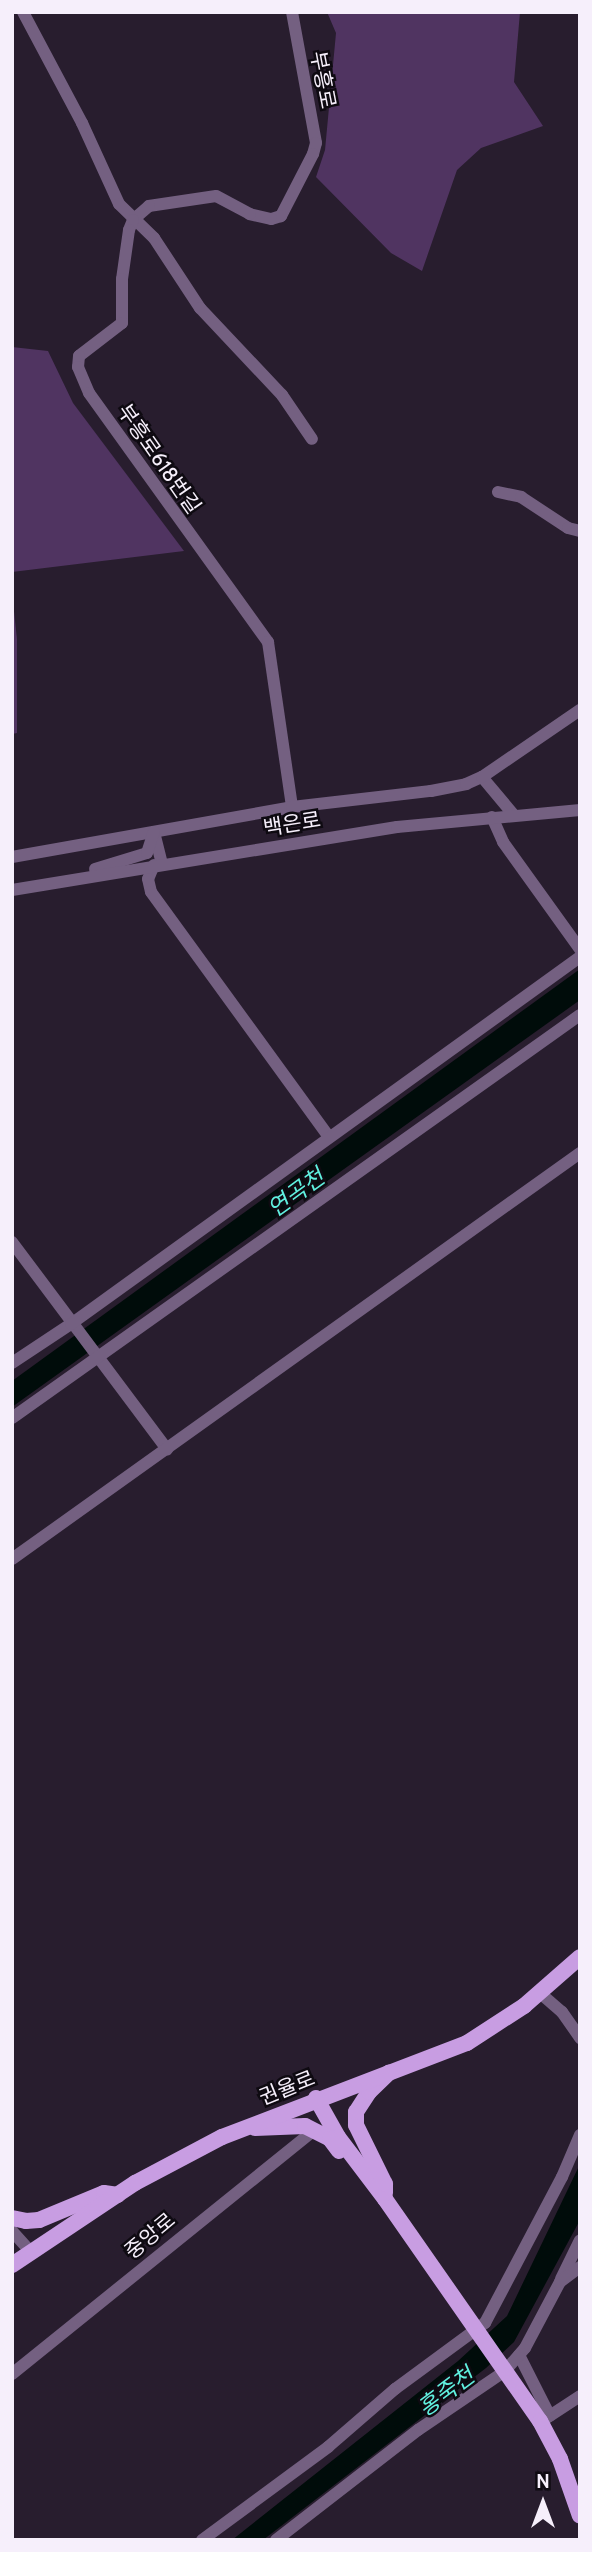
<!DOCTYPE html>
<meta charset="utf-8">
<style>
body{margin:0}
#map{position:relative;width:592px;height:2552px;overflow:hidden;background:#281d2e;font-family:Cabin,"Noto Sans KR",sans-serif}
div>[style]{position:absolute}
[style*='--x']{left:calc(var(--x)*1px);top:calc(var(--y)*1px);width:calc(var(--w)*1px);rotate:calc(var(--a)*1deg)}
.green>*{inset:0;background:#503461}
.water>*{inset:0;background:#000c0a}
.minor>*{height:12px;margin:-6px;padding:0 6px;transform-origin:6px;border-radius:6px;background:#746081}
.major>*{height:16px;margin:-8px;padding:0 8px;transform-origin:8px;border-radius:8px;background:#c89de2}
span{translate:-50% -50%;white-space:nowrap;text-align:center;line-height:1.15;-webkit-text-stroke:5px #0e0a11;paint-order:stroke}
.street-label{font-size:21px;color:#f6effb}
.water-label{font-size:23px;color:#60f0df;font-style:italic}
.frame{position:absolute;inset:0;border:14px solid #f6effb;pointer-events:none}
.north{position:absolute;left:508px;top:2468px;width:70px;height:70px;-webkit-text-stroke:5px #0e0a11;paint-order:stroke;rotate:0deg;font-size:19px;font-weight:700;line-height:28px;text-align:center;color:#f6effb}
.north::after{content:'';display:block;margin:auto;width:24px;height:32px;background:#f6effb;clip-path:polygon(50% 0,100% 100%,50% 72%,0 100%)}
</style>
<div id="map">
<div class="green">
<i style="clip-path:polygon(327px 12px,520px 12px,514px 82px,543px 126px,481px 148px,457px 170px,422px 271px,391px 253px,316px 177px,325px 150px,336px 33px)"></i>
<i style="clip-path:polygon(12px 347px,48px 351px,73px 403px,184px 551px,12px 572px)"></i>
<i style="clip-path:polygon(12px 593px,17px 639px,17px 733px,12px 734px)"></i>
</div>
<div class="water">
<i style="clip-path:polygon(580px 969px,580px 1000px,12px 1407px,12px 1381px)"></i>
<i style="clip-path:polygon(580px 2164px,580px 2220px,514px 2342px,486px 2368px,263px 2540px,232px 2540px,458px 2361px,507px 2316px)"></i>
</div>
<div class="minor">
<i style="--x:23;--y:12;--w:126;--a:62"></i>
<i style="--x:82;--y:123;--w:89;--a:65.4"></i>
<i style="--x:119;--y:204;--w:49;--a:44.2"></i>
<i style="--x:154;--y:238;--w:84;--a:56.7"></i>
<i style="--x:200;--y:308;--w:120;--a:46.7"></i>
<i style="--x:282;--y:395;--w:53;--a:55.7"></i>
<i style="--x:292;--y:12;--w:133;--a:79.6"></i>
<i style="--x:316;--y:143;--w:11;--a:105"></i>
<i style="--x:313;--y:154;--w:70;--a:117.3"></i>
<i style="--x:281;--y:216;--w:10;--a:163"></i>
<i style="--x:271;--y:219;--w:22;--a:-167"></i>
<i style="--x:250;--y:214;--w:38;--a:-152"></i>
<i style="--x:216;--y:196;--w:68;--a:171.5"></i>
<i style="--x:149;--y:206;--w:21;--a:139"></i>
<i style="--x:133;--y:220;--w:11;--a:112"></i>
<i style="--x:129;--y:230;--w:49;--a:98.1"></i>
<i style="--x:122;--y:279;--w:44;--a:90"></i>
<i style="--x:122;--y:323;--w:54;--a:142.5"></i>
<i style="--x:79;--y:356;--w:11;--a:95"></i>
<i style="--x:78;--y:367;--w:28;--a:67"></i>
<i style="--x:89;--y:393;--w:307;--a:54.3"></i>
<i style="--x:268;--y:642;--w:167;--a:81.7"></i>
<i style="--x:498;--y:492;--w:24;--a:12"></i>
<i style="--x:521;--y:497;--w:56;--a:33.4"></i>
<i style="--x:568;--y:528;--w:12;--a:14"></i>
<i style="--x:482;--y:777;--w:48;--a:50"></i>
<i style="--x:492;--y:817;--w:27;--a:66"></i>
<i style="--x:503;--y:842;--w:132;--a:54.3"></i>
<i style="--x:154;--y:832;--w:33;--a:76"></i>
<i style="--x:12;--y:857;--w:284;--a:-10.1"></i>
<i style="--x:292;--y:807;--w:140;--a:-6.6"></i>
<i style="--x:431;--y:791;--w:36;--a:-11"></i>
<i style="--x:466;--y:784;--w:17;--a:-24"></i>
<i style="--x:482;--y:777;--w:119;--a:-34.4"></i>
<i style="--x:154;--y:865;--w:15;--a:113"></i>
<i style="--x:148;--y:879;--w:13;--a:77"></i>
<i style="--x:151;--y:892;--w:303;--a:54"></i>
<i style="--x:95;--y:869;--w:54;--a:-17.1"></i>
<i style="--x:147;--y:853;--w:22;--a:-72"></i>
<i style="--x:12;--y:890;--w:390;--a:-9.3"></i>
<i style="--x:397;--y:827;--w:184;--a:-5.3"></i>
<i style="--x:12;--y:1242;--w:259;--a:53.2"></i>
<i style="--x:12;--y:1363;--w:71;--a:-33.5"></i>
<i style="--x:71;--y:1324;--w:628;--a:-35.79"></i>
<i style="--x:12;--y:1418;--w:696;--a:-35.36"></i>
<i style="--x:12;--y:1559;--w:698;--a:-35.56"></i>
<i style="--x:540;--y:1993;--w:29;--a:41"></i>
<i style="--x:562;--y:2012;--w:32;--a:55"></i>
<i style="--x:12;--y:2231;--w:30;--a:48"></i>
<i style="--x:561;--y:2279;--w:43;--a:-64"></i>
<i style="--x:519;--y:2355;--w:68;--a:63.1"></i>
<i style="--x:12;--y:2374;--w:388;--a:-38.9"></i>
<i style="--x:545;--y:2419;--w:42;--a:-33.3"></i>
<i style="--x:202;--y:2540;--w:157;--a:-36.4"></i>
<i style="--x:328;--y:2447;--w:89;--a:-40.9"></i>
<i style="--x:395;--y:2389;--w:112;--a:-36.3"></i>
<i style="--x:485;--y:2323;--w:165;--a:-62.2"></i>
<i style="--x:562;--y:2177;--w:46;--a:-66.8"></i>
<i style="--x:276;--y:2540;--w:180;--a:-37.8"></i>
<i style="--x:418;--y:2430;--w:105;--a:-34.1"></i>
<i style="--x:505;--y:2371;--w:30;--a:-49"></i>
<i style="--x:525;--y:2348;--w:75;--a:-62.1"></i>
<i style="--x:560;--y:2282;--w:25;--a:-37"></i>
</div>
<div class="major">
<i style="--x:316;--y:2098;--w:45;--a:60.6"></i>
<i style="--x:338;--y:2137;--w:78;--a:52.8"></i>
<i style="--x:385;--y:2199;--w:271;--a:55.1"></i>
<i style="--x:540;--y:2421;--w:43;--a:62.2"></i>
<i style="--x:560;--y:2459;--w:60;--a:70.7"></i>
<i style="--x:255;--y:2128;--w:50;--a:-2.3"></i>
<i style="--x:305;--y:2126;--w:28;--a:27"></i>
<i style="--x:330;--y:2139;--w:15;--a:53"></i>
<i style="--x:385;--y:2193;--w:9;--a:-90"></i>
<i style="--x:385;--y:2184;--w:66;--a:-116.2"></i>
<i style="--x:356;--y:2125;--w:13;--a:-90"></i>
<i style="--x:356;--y:2112;--w:24;--a:-57"></i>
<i style="--x:369;--y:2092;--w:28;--a:-44"></i>
<i style="--x:12;--y:2218;--w:14;--a:12"></i>
<i style="--x:26;--y:2221;--w:13;--a:-4"></i>
<i style="--x:39;--y:2220;--w:70;--a:-22.6"></i>
<i style="--x:104;--y:2193;--w:14;--a:8"></i>
<i style="--x:12;--y:2265;--w:148;--a:-33.7"></i>
<i style="--x:135;--y:2183;--w:98;--a:-27.9"></i>
<i style="--x:222;--y:2137;--w:262;--a:-21"></i>
<i style="--x:467;--y:2043;--w:68;--a:-33"></i>
<i style="--x:524;--y:2006;--w:74;--a:-41.2"></i>
</div>
<div class="street-label">
<span style="left:323px;top:80px;rotate:79deg">부흥로</span>
<span style="left:159px;top:459px;rotate:55deg">부흥로618번길</span>
<span style="left:292px;top:824px;rotate:-9deg">백은로</span>
<span style="left:287px;top:2088px;rotate:-22deg">권율로</span>
<span style="left:150px;top:2236px;rotate:-40deg">중앙로</span>
</div>
<div class="water-label">
<span style="left:296px;top:1193px;rotate:-36deg">연곡천</span>
<span style="left:446px;top:2392px;rotate:-37deg">홍죽천</span>
</div>
<div class="frame"></div>
<div class="north">N</div>
</div>
